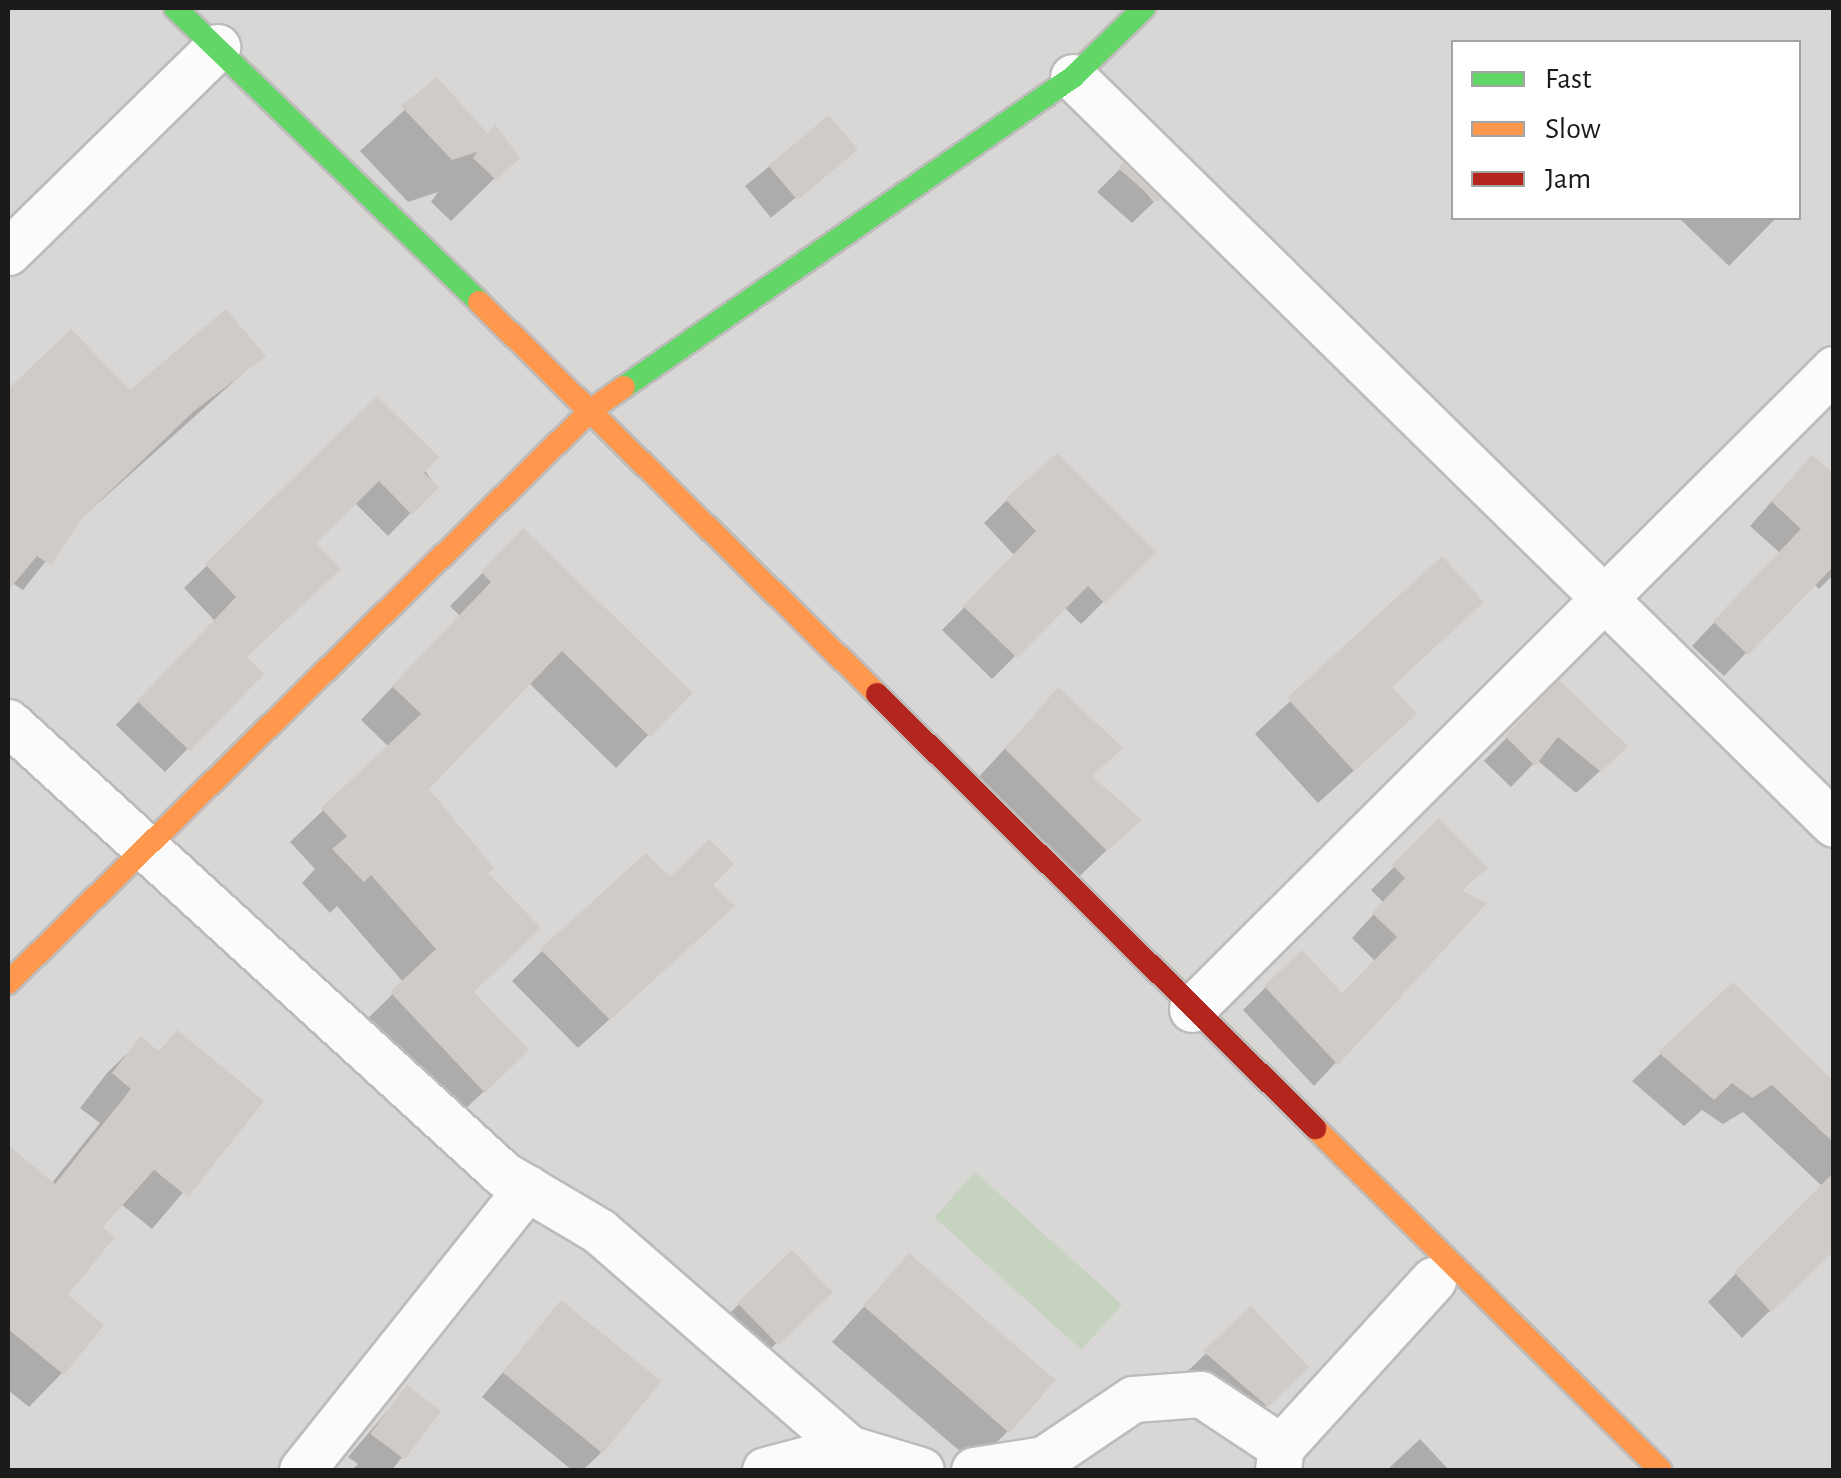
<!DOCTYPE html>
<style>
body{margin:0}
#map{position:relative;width:1841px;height:1478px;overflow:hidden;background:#eae7e4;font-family:"Alegreya Sans",sans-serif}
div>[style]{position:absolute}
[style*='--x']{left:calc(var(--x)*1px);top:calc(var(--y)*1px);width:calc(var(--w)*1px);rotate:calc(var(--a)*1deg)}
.residential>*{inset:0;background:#d9d7d6}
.cemetery>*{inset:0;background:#c6d3c1;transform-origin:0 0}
.shadow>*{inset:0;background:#0003;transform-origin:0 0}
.building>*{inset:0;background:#cecbc9;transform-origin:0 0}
.roads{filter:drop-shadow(2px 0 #bdbcba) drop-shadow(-2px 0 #bdbcba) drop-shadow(0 2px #bdbcba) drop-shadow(0 -2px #bdbcba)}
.street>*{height:45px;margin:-22.5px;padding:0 22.5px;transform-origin:22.5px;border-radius:22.5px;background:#fcfbfb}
.fast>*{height:22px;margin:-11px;padding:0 11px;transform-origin:11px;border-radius:11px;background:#63d668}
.slow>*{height:22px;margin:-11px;padding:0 11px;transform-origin:11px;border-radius:11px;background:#ff974d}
.jam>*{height:22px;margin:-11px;padding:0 11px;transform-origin:11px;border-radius:11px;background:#b3261e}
span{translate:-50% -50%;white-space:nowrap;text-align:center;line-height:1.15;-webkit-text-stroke:10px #fff;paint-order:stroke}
.frame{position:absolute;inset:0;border:10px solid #1b1b1b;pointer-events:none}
.legend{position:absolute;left:1451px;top:40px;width:350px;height:180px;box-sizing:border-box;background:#fff;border:2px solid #a4a4a4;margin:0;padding:12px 18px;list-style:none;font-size:30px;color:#1b1b1b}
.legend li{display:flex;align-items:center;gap:20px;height:50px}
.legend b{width:50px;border:2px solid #a4a4a4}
</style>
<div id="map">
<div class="residential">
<i style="clip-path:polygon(evenodd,8px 8px,1833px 8px,1833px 1470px,8px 1470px,8px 8px,1454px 42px,1798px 42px,1798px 218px,1454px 218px,1454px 42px)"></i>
</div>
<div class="cemetery">
<i style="left:975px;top:1172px;width:198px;height:61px;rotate:42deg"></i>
</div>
<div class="shadow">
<i style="clip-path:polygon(437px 80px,486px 136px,494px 128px,516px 157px,451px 221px,431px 202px,438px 192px,408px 202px,360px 151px)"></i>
<i style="left:829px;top:118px;width:41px;height:108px;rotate:51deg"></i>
<i style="clip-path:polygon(1123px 166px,1154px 202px,1132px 223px,1097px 192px)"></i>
<i style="clip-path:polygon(1679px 218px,1776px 218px,1729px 266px)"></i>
<i style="clip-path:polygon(71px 332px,130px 393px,262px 356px,76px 523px,23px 590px,11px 582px,8px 587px,8px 393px)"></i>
<i style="clip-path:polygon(377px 399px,436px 487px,388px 536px,354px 502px,312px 543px,244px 658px,260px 674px,165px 772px,116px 725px,215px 621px,184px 588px)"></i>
<i style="clip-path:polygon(1834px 478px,1834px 574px,1819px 589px,1813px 583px,1724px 676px,1692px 646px,1780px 553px,1750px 526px,1790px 481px)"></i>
<i style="clip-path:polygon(1007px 500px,1154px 552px,1081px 624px,1064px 607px,992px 679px,942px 630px,1015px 556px,984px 523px)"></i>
<i style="clip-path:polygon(523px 532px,689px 693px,616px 768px,528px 682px,426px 789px,485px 873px,471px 993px,493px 1083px,450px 1123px,359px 1027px,404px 983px,337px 906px,330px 913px,302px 883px,315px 869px,290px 842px,389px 747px,361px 720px,460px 616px,450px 606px)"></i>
<i style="clip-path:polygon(1442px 559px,1390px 689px,1380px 747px,1318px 803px,1255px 734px)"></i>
<i style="clip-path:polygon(1559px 684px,1602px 769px,1576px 793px,1537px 760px,1511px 787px,1484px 761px)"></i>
<i style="clip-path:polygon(1058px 691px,1090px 777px,1138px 820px,1062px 893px,963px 794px)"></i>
<i style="clip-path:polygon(1439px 822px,1484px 868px,1460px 892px,1483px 904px,1314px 1086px,1243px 1010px,1266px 987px,1342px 997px,1376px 962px,1352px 938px,1384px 903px,1371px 890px)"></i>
<i style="clip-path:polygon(670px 880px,710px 885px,701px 936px,578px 1048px,512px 981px,542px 951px)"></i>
<i style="clip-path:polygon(1733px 985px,1834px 1085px,1834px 1248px,1742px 1338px,1708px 1302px,1822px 1186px,1743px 1112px,1723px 1124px,1702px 1110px,1684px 1126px,1632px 1081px)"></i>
<i style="clip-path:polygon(177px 1034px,261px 1101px,152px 1229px,121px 1204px,100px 1227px,64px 1295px,62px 1373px,29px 1407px,8px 1390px,8px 1171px,20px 1159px,51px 1184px,100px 1123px,80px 1108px,107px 1073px,141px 1040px,157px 1053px)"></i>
<i style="left:792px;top:1253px;width:54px;height:106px;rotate:46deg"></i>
<i style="clip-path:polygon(910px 1256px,1009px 1430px,975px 1464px,832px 1342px)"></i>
<i style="clip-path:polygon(562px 1303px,601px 1453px,583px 1470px,572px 1470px,482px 1397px)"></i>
<i style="left:1251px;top:1310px;width:79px;height:95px;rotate:46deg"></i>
<i style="clip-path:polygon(407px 1388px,438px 1412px,392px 1470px,352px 1470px,358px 1464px,348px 1457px)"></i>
<i style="clip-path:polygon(1420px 1439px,1449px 1470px,1387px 1470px)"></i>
</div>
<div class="building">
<i style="clip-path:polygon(437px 77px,488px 134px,495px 124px,520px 158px,496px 180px,473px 158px,477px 152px,452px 160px,401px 106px)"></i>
<i style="left:829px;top:115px;width:45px;height:79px;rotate:50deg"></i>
<i style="clip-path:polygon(1123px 163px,1160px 199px,1157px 202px,1118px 168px)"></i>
<i style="clip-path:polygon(226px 309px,266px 356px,193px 412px,83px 517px,51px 565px,37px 556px,8px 591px,8px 389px,71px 329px,130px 390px)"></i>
<i style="clip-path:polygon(377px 396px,439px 457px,424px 473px,439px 487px,412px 515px,379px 481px,316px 543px,341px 569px,247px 657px,264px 674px,190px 751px,137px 701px,236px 597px,205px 564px)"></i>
<i style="clip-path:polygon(1057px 453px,1157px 552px,1105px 604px,1088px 586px,1017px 658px,963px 606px,1036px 531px,1005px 499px)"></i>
<i style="clip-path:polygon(1812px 455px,1834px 474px,1834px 566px,1748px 655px,1713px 621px,1801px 529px,1771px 501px)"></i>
<i style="clip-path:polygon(523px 528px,693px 693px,650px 737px,562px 651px,429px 789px,494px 868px,488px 873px,541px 928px,474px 992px,529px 1050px,485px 1093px,390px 992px,436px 949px,371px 875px,364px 882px,332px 849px,347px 836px,321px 808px,421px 714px,392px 686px,491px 582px,481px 572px)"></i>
<i style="clip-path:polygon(1442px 556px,1484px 602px,1392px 687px,1417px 714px,1354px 771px,1287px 698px)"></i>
<i style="clip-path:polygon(1559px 680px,1628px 746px,1601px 772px,1558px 737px,1535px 766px,1505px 736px)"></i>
<i style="clip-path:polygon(1058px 687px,1123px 748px,1092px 776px,1142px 820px,1107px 851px,1005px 749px)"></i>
<i style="clip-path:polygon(1439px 818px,1488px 868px,1461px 890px,1487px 903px,1338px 1065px,1264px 986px,1302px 950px,1342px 993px,1397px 937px,1372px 913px,1405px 878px,1392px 865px)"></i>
<i style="clip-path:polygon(709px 839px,734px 864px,713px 885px,735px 906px,610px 1020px,540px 949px,646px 853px,670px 877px)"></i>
<i style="clip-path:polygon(1733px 982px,1834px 1082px,1834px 1143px,1772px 1085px,1752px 1098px,1732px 1083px,1714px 1100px,1658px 1052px)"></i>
<i style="clip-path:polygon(177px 1030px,264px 1101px,188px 1197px,154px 1170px,103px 1227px,115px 1237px,68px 1295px,104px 1325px,64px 1375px,8px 1329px,8px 1145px,55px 1184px,131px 1089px,112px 1073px,141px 1036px,159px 1052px)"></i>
<i style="clip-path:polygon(1834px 1172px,1834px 1251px,1771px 1312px,1734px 1272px)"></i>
<i style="left:792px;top:1250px;width:59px;height:76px;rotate:46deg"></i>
<i style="left:909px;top:1253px;width:194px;height:70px;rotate:41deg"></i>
<i style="left:561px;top:1300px;width:129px;height:93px;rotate:39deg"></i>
<i style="clip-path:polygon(1251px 1306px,1309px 1367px,1268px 1407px,1203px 1351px)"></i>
<i style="left:407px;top:1385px;width:43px;height:61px;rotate:37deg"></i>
</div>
<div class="roads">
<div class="street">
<i style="--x:1073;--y:77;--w:1066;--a:44.47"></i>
<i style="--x:8;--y:252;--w:293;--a:-44.4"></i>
<i style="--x:8;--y:722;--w:670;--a:42.4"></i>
<i style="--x:503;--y:1174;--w:112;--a:30.7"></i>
<i style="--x:599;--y:1231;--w:364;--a:41"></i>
<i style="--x:1192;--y:1009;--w:907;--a:-44.91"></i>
<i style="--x:302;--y:1470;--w:361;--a:-51.4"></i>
<i style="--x:765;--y:1470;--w:86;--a:-14.8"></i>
<i style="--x:848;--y:1448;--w:76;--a:16.8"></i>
<i style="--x:974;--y:1470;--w:71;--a:-8.9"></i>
<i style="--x:1044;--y:1459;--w:107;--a:-34"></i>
<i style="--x:1133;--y:1399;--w:68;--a:-4.2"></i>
<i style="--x:1201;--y:1394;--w:96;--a:33.5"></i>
<i style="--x:1278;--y:1470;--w:23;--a:-83"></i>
<i style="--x:1281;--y:1447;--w:226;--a:-47.7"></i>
</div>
<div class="fast">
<i style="--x:175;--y:8;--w:423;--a:44"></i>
<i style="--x:624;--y:387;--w:546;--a:-34.62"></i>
<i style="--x:1073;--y:77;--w:99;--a:-44.2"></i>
</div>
<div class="slow">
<i style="--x:479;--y:302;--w:559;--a:44.56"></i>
<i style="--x:8;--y:983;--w:817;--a:-44.5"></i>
<i style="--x:591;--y:410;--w:40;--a:-34.9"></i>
<i style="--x:1315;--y:1128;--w:486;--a:44.7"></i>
</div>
<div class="jam">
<i style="--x:877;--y:694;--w:617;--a:44.74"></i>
</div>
</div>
<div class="frame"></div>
<ul class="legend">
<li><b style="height:12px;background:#63d668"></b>Fast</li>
<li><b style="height:12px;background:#ff974d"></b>Slow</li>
<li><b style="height:12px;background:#b3261e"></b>Jam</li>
</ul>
</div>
